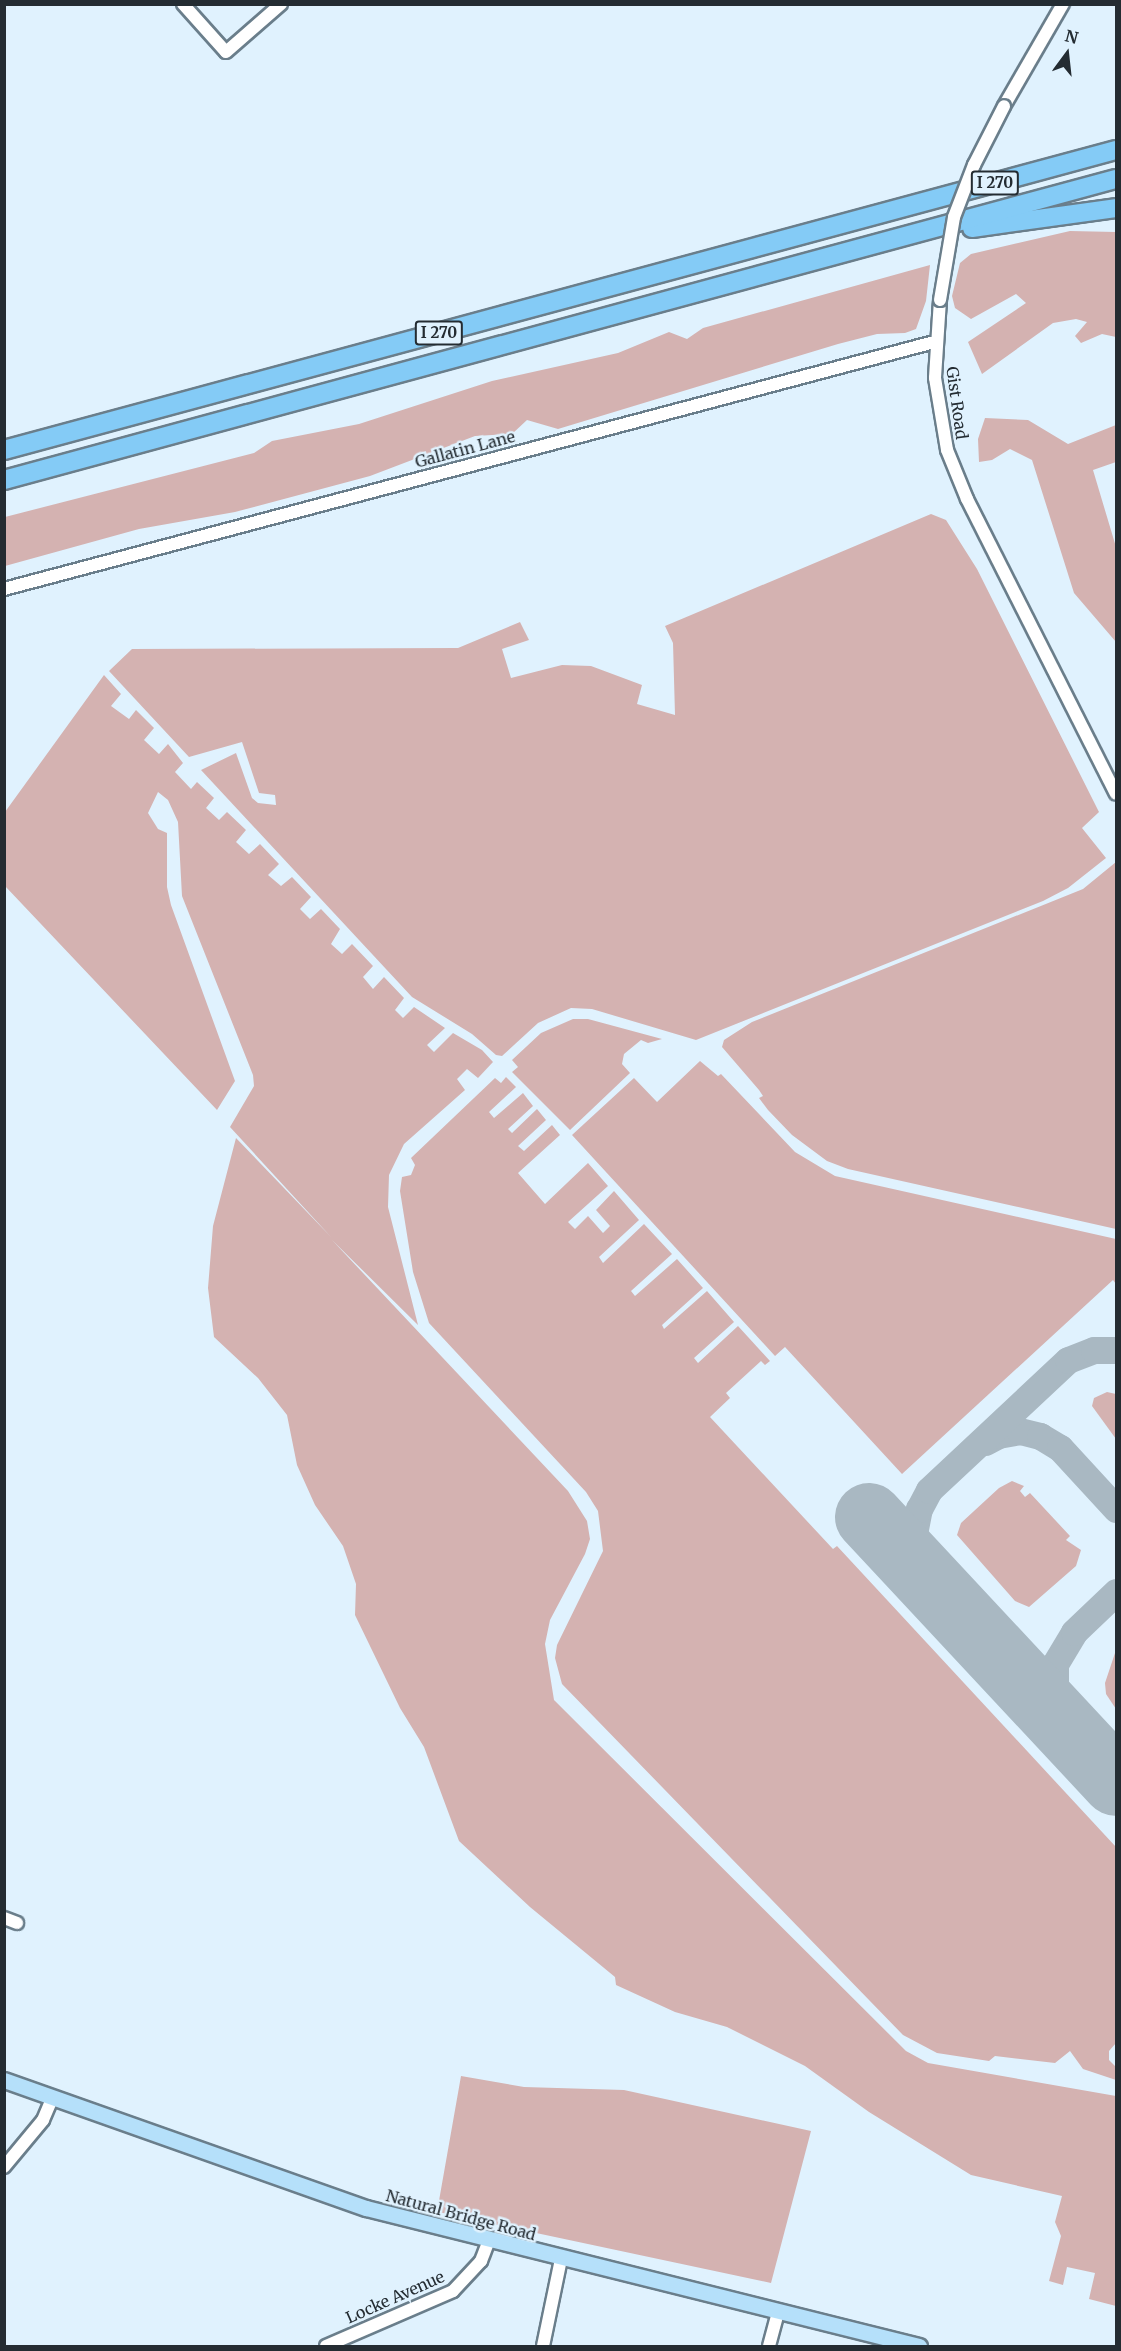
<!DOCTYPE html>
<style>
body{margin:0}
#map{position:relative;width:1121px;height:2351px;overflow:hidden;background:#e0f2fe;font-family:Merriweather,serif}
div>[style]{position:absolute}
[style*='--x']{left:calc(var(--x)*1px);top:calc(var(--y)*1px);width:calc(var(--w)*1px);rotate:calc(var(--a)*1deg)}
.green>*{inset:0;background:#d4b2b1}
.taxiway>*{height:27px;margin:-13.5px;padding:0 13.5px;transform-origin:13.5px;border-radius:13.5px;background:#a9b8c2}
.runway>*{height:68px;margin:-34px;padding:0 34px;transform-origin:34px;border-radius:34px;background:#a9b8c2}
.roads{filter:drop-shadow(2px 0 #6a7e8b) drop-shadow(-2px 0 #6a7e8b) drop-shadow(0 2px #6a7e8b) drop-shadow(0 -2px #6a7e8b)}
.minor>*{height:12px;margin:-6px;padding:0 6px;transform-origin:6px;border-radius:6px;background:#fff}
.major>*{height:15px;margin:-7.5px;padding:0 7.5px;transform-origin:7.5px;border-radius:7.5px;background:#b5e0fa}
.highway>*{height:18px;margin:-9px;padding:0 9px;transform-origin:9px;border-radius:9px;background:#84cbf6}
.bridges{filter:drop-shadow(2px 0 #6a7e8b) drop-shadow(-2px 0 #6a7e8b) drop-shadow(0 2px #6a7e8b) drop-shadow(0 -2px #6a7e8b)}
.minor-bridge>*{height:12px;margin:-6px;padding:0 6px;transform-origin:6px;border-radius:6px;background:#fff}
span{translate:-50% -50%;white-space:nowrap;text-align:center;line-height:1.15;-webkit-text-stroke:5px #e0f2fe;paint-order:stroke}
.shield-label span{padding:2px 4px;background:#e0f2fe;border:2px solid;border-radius:4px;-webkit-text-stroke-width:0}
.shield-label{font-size:15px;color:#242c32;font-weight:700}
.street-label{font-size:16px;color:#242c32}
.frame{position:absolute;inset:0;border:6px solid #242c32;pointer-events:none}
.north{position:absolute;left:1037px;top:24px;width:60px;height:60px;-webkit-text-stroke:4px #e0f2fe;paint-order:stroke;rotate:15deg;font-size:16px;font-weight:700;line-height:24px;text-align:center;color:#242c32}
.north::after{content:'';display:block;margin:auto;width:21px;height:27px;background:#242c32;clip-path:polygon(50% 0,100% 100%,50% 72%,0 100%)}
</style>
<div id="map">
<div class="green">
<i style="clip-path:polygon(1070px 231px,1116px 232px,1116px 337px,1102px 334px,1081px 343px,1075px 336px,1087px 322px,1076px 319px,1053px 323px,982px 374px,968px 342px,1026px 303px,1016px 294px,971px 319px,955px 308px,952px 296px,960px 263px,971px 254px)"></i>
<i style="clip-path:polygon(930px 265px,926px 301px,916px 329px,905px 333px,877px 334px,838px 344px,558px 429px,527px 420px,512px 434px,475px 436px,370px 476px,235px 512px,139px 529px,5px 566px,5px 517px,254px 453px,272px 441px,359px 424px,492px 381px,618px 353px,669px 332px,687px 339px,703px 328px)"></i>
<i style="clip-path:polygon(985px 418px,1028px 420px,1068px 444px,1116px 425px,1116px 462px,1093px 470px,1116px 547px,1116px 642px,1074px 593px,1032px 460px,1010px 449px,992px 460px,979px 462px,978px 439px)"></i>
<i style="clip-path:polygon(931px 514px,946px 520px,977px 569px,1099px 812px,1082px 828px,1106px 858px,1068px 888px,1043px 901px,696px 1040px,592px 1009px,571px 1008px,538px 1023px,502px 1056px,496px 1055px,472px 1034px,412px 997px,201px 770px,236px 753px,252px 798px,258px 803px,276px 805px,275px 795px,259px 793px,242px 742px,189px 757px,109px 671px,132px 649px,458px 648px,520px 622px,529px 640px,502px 649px,511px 678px,562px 665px,591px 666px,642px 685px,637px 704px,675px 715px,673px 643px,665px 626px)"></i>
<i style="clip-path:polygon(104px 675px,121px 694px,111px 706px,129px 719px,136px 710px,154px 728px,144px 740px,159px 754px,168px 744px,183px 763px,175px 772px,191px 789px,197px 782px,214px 798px,206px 808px,219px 820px,227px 812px,246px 830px,236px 842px,249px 854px,260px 844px,279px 864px,268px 875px,281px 886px,292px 877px,311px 897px,300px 909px,310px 919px,321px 909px,340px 929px,331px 944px,342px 954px,352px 944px,373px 966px,363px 977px,373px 989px,384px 977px,404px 998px,395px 1010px,403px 1018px,414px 1007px,445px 1028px,427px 1045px,434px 1052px,453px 1033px,482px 1050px,493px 1062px,478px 1078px,467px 1069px,457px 1079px,465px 1090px,404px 1144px,389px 1175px,388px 1207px,418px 1325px,332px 1240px,568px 1491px,587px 1521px,590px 1539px,585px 1554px,550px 1620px,545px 1644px,554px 1700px,906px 2051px,928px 2063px,1116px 2096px,1116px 2306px,1089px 2299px,1095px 2273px,1067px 2267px,1063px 2285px,1049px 2281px,1061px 2236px,1055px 2222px,1062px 2196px,971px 2175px,869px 2112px,805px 2066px,727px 2027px,675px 2012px,616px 1985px,615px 1977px,530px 1907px,459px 1841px,424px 1747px,400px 1708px,355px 1615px,356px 1584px,343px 1546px,315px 1505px,297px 1465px,287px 1415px,258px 1378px,214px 1337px,208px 1288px,213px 1226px,236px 1138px,331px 1237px,230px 1127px,254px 1086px,253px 1075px,182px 896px,178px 822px,168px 800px,158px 792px,148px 813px,158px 829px,167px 833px,167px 887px,171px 905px,235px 1081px,217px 1110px,5px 886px,5px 812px)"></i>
<i style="clip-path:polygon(1116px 862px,1116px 1229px,848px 1169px,827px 1161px,792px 1135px,768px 1110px,759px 1098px,763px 1096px,759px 1090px,722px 1047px,724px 1040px,752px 1022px,1083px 889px)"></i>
<i style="clip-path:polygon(573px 1019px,588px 1019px,662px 1039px,648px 1043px,641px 1040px,624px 1054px,622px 1064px,630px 1073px,570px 1130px,512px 1072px,518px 1067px,512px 1060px,541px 1033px)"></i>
<i style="clip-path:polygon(700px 1061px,718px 1076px,721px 1074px,795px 1152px,835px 1176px,1116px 1239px,1116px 1284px,1113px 1280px,902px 1474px,785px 1347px,775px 1356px,572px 1135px,634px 1078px,657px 1102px)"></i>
<i style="clip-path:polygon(506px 1077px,516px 1087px,489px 1112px,494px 1118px,523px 1093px,533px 1106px,508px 1129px,512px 1133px,537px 1109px,546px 1120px,518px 1146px,524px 1151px,552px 1125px,560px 1135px,518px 1173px,545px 1204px,588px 1163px,608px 1186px,568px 1222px,575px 1229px,588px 1216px,603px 1233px,610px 1226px,596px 1210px,614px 1191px,639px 1220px,599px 1257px,603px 1263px,644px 1224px,672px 1254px,631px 1291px,635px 1296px,677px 1259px,703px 1288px,662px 1325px,664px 1329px,707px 1291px,734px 1322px,694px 1358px,698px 1363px,738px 1326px,770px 1361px,765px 1365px,761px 1361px,726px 1393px,730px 1398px,710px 1417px,833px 1549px,837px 1546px,1116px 1847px,1116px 2043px,1109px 2051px,1109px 2060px,1116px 2067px,1116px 2080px,1083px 2069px,1070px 2051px,1055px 2063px,995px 2056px,989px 2061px,937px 2053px,903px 2035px,562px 1684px,555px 1658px,557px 1645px,603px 1551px,598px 1511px,586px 1492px,429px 1323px,413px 1272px,400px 1191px,402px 1177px,411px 1175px,415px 1165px,411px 1158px,495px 1078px,501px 1083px)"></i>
<i style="clip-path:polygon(1107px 1392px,1116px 1394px,1116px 1439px,1092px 1406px,1094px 1398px)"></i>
<i style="clip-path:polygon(1012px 1481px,1024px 1486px,1020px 1491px,1025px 1497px,1030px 1493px,1070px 1536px,1066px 1540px,1081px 1550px,1076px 1566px,1029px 1607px,1015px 1601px,957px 1535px,961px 1523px,999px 1488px)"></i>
<i style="clip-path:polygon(1116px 1650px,1116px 1709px,1106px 1694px,1105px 1683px)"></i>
<i style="clip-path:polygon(461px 2076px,524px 2087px,624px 2090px,811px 2131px,771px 2283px,437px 2212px)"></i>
</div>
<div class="taxiway">
<i style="--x:985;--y:1442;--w:15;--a:-28"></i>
<i style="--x:998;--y:1435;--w:22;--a:-10"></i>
<i style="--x:1020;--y:1431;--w:21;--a:14"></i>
<i style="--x:1040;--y:1436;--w:23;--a:31"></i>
<i style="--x:1060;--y:1448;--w:83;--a:47.4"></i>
<i style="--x:926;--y:1577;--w:40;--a:-108.9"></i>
<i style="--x:913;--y:1539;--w:31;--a:-79"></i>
<i style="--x:919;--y:1509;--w:21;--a:-62"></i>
<i style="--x:929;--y:1490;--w:190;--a:-43.1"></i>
<i style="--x:1068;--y:1360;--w:28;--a:-21"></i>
<i style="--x:1094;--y:1350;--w:22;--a:0"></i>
<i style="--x:1073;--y:1735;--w:41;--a:-115.9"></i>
<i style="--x:1055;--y:1698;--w:34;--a:-90"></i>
<i style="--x:1055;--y:1664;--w:37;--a:-59"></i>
<i style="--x:1074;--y:1632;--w:58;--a:-43.6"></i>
</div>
<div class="runway">
<i style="--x:869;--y:1517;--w:362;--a:47"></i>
</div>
<div class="roads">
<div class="minor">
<i style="--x:183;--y:4;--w:64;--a:48.1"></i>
<i style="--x:226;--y:52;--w:73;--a:-41.1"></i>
<i style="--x:1004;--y:106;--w:118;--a:-60"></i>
<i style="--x:940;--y:300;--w:78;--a:93.7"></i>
<i style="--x:935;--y:378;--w:73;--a:80.5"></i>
<i style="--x:947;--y:450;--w:53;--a:67.8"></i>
<i style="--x:967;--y:499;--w:330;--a:63.2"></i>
<i style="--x:4;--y:589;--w:962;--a:-14.87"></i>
<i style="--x:4;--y:1918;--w:14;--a:21"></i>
<i style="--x:4;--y:2167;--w:61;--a:-50.3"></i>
<i style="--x:43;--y:2120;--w:23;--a:-67"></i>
<i style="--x:326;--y:2346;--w:138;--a:-23.4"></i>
<i style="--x:453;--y:2291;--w:41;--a:-47"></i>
<i style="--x:481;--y:2261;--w:22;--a:-69"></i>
<i style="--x:543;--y:2346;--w:89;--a:-78.3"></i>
<i style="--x:769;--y:2346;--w:34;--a:-75"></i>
</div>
<div class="major">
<i style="--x:4;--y:2080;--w:384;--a:19.5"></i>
<i style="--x:366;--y:2208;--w:570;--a:14.01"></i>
</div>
<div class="highway">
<i style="--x:972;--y:228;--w:145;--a:-7.9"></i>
<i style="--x:4;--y:450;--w:1152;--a:-15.1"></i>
<i style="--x:4;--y:480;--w:1152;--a:-15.15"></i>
</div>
</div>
<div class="bridges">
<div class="minor-bridge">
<i style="--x:940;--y:300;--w:84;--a:-80.4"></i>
<i style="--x:954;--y:217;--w:56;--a:-69"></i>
<i style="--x:974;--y:165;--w:66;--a:-63"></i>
</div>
</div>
<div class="shield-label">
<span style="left:995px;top:183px">I 270</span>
<span style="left:439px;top:333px">I 270</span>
</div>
<div class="street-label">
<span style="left:957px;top:403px;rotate:82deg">Gist Road</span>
<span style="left:465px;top:449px;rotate:-15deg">Gallatin Lane</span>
<span style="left:461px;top:2215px;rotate:15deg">Natural Bridge Road</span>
<span style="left:395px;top:2297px;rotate:-24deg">Locke Avenue</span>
</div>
<div class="frame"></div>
<div class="north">N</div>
</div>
